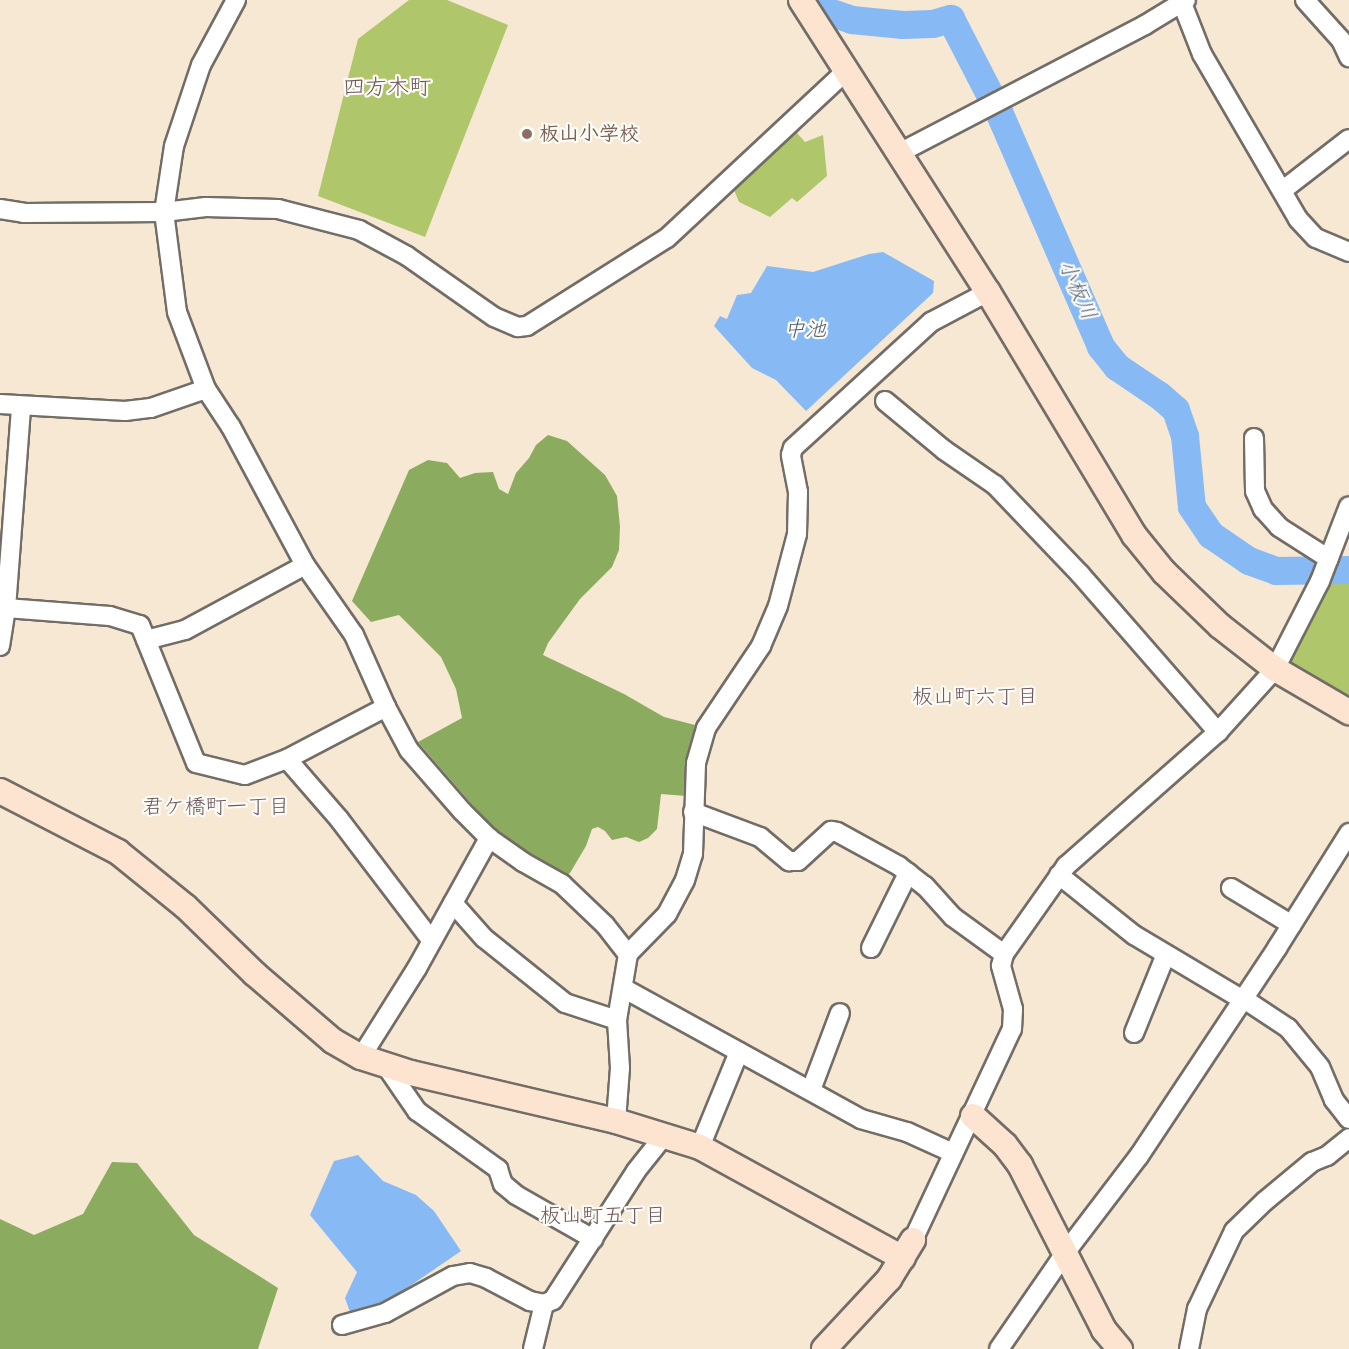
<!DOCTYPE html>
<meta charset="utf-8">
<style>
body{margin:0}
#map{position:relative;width:1349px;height:1349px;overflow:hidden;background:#f7e8d3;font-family:Mynerve,"Klee One",sans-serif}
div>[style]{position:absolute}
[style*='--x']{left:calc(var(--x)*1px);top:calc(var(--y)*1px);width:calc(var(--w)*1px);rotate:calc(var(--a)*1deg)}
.green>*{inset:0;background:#afc66b}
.forest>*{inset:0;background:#8bab5f}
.water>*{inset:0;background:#87baf5}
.river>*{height:28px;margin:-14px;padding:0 14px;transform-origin:14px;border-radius:14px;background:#87baf5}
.roads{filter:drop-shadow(2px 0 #726d66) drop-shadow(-2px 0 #726d66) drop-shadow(0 2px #726d66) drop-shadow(0 -2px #726d66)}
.street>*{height:18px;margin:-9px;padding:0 9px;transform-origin:9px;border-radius:9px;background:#fff}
.secondary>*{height:24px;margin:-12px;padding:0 12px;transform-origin:12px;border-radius:12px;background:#fde4d1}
.dots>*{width:16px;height:16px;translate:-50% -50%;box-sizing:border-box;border:3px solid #fdfcf7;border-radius:50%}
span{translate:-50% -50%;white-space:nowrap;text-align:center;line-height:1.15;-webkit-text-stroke:4.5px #fdfcf7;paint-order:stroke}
.education-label{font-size:20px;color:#785e54;font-weight:700}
.left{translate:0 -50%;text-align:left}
.water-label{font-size:21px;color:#4b5d72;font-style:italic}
.neighbourhood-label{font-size:21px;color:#6e555d}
.quarter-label{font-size:22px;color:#6e555d}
</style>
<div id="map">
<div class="green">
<i style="clip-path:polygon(409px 0,447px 0,508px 25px,425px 237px,318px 196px,358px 39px)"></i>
<i style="clip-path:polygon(796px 132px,805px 142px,823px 135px,827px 176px,797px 202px,792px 198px,770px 217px,739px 202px,734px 190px)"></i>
<i style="clip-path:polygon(1332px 576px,1349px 579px,1349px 703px,1284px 666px)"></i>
</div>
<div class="forest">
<i style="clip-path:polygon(548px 435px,567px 441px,605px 475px,617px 496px,620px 527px,619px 550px,612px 567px,580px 599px,548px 643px,543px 655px,624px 694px,664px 717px,695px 725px,686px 796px,661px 794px,657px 829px,648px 838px,639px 842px,626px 837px,612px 840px,605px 831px,598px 827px,592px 829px,586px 846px,570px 873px,566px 876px,495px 831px,418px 742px,462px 718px,456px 689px,441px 657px,399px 615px,371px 622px,352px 601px,409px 470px,428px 460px,447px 463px,460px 478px,475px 473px,493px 472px,499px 489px,508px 494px,516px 473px,529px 458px,536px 445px)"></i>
<i style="clip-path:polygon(112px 1162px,137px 1163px,194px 1235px,278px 1288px,258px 1349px,0 1349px,0 1219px,34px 1235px,83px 1214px)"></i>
</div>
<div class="water">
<i style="clip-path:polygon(883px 252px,934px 281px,933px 293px,806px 411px,776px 380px,752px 368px,714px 326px,720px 316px,727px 319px,737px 295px,751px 293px,767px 266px,813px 272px,869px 254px)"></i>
<i style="clip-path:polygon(358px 1155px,383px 1181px,416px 1195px,434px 1211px,461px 1251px,391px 1299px,351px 1315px,345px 1298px,357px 1272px,310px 1215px,334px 1161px)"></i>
</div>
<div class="river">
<i style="--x:817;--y:0;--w:12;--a:59"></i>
<i style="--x:823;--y:10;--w:31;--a:19"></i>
<i style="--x:852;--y:20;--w:51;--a:5.6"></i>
<i style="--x:903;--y:25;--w:30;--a:-2"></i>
<i style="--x:933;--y:24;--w:19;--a:-16"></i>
<i style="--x:951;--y:19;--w:105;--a:62.7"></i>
<i style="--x:999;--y:112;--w:256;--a:66.5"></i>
<i style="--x:1101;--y:347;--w:26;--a:51"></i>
<i style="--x:1117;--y:367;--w:52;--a:34"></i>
<i style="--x:1160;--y:396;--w:21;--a:41"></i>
<i style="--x:1176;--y:410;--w:28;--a:71"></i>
<i style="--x:1185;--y:436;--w:71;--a:84.4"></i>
<i style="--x:1192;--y:507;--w:34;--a:56"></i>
<i style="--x:1211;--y:535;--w:46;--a:34.4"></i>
<i style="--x:1249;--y:561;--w:29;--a:20"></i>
<i style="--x:1276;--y:571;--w:73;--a:-0.8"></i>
</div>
<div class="roads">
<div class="street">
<i style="--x:236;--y:0;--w:74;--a:118.3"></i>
<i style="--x:201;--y:65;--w:85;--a:108.4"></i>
<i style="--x:174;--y:146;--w:67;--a:98.6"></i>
<i style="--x:164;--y:212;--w:101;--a:82.6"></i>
<i style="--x:177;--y:312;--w:82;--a:69.4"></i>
<i style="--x:206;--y:389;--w:45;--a:56.7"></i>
<i style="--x:231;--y:427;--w:157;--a:61.8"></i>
<i style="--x:305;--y:565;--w:85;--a:55"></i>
<i style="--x:354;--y:635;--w:79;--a:66"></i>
<i style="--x:386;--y:707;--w:49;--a:61.9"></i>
<i style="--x:409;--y:750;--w:81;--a:49"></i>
<i style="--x:462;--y:811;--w:38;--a:45"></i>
<i style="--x:489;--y:838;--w:42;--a:35.2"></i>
<i style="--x:523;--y:862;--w:45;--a:29.4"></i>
<i style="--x:562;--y:884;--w:59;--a:43.6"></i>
<i style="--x:605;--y:925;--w:37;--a:52"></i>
<i style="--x:1305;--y:0;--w:54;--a:48"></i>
<i style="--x:1341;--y:40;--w:19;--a:65"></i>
<i style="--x:1182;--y:3;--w:55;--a:68.6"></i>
<i style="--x:1202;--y:54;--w:191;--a:59.8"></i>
<i style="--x:1298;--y:219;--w:26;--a:47"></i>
<i style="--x:1316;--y:238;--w:36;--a:23"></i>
<i style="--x:899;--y:153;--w:277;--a:-27.5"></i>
<i style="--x:1145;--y:25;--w:48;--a:-31.4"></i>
<i style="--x:1283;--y:190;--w:83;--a:-37.7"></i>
<i style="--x:0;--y:209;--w:24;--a:9"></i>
<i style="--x:24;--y:213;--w:140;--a:-0.4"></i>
<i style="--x:164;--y:212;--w:42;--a:-6.8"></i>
<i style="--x:206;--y:207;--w:72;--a:1.6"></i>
<i style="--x:278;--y:209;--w:84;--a:14.5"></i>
<i style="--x:359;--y:230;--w:55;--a:28.4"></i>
<i style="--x:407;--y:256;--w:106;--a:35"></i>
<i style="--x:494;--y:317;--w:26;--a:23"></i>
<i style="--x:518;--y:327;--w:9;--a:-6"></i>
<i style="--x:527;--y:326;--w:165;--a:-32.2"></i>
<i style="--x:667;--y:238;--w:243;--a:-43"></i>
<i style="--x:885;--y:401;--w:77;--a:39.7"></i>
<i style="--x:944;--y:450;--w:62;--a:34.5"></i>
<i style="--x:995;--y:485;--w:123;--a:46.3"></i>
<i style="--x:1080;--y:574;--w:210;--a:48.9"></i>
<i style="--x:0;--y:404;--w:125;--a:3.2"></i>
<i style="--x:125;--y:411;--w:26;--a:-7"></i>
<i style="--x:151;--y:408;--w:58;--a:-19.1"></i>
<i style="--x:1254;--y:438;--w:53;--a:88.9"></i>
<i style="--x:1255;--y:491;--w:20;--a:66"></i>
<i style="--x:1263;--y:509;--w:24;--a:48"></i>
<i style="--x:1279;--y:527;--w:59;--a:32.6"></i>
<i style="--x:6;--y:608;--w:104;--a:4.4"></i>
<i style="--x:110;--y:616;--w:31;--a:17"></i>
<i style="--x:140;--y:625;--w:149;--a:67.9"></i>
<i style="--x:196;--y:763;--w:50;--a:13.8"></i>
<i style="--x:245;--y:775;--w:45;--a:-20.9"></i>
<i style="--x:287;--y:759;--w:112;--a:-27.7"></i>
<i style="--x:146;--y:640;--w:40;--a:-14.4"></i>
<i style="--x:185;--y:630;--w:136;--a:-28.4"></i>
<i style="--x:0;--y:646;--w:38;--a:-81"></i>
<i style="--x:6;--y:608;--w:202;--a:-85.7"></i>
<i style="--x:287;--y:759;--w:79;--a:49.1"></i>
<i style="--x:339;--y:819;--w:153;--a:52.7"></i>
<i style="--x:693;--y:812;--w:72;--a:20.5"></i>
<i style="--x:760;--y:837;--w:38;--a:40"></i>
<i style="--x:789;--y:861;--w:9;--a:0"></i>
<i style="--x:798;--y:861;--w:45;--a:-42.3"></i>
<i style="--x:831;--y:831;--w:6;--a:9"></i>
<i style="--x:837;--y:832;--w:71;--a:28.7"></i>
<i style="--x:899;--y:866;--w:33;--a:38"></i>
<i style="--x:925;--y:886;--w:42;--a:47.9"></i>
<i style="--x:953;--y:917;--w:63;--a:36"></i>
<i style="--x:1059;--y:875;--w:96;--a:38.7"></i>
<i style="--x:1134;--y:935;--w:127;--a:30.8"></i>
<i style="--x:1231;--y:888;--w:71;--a:31.2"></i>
<i style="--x:453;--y:903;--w:47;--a:48.5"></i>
<i style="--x:484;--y:938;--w:104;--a:38.7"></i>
<i style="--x:565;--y:1003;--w:55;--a:18.1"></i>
<i style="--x:871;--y:948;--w:84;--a:-63.7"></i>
<i style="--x:623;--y:988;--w:272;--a:28.8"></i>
<i style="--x:861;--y:1119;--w:48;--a:15.8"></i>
<i style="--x:907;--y:1132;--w:51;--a:24.5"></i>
<i style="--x:1244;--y:999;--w:53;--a:33.4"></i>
<i style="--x:1288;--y:1028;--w:50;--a:50.6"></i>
<i style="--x:1320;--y:1067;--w:36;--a:67"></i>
<i style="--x:1334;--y:1100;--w:24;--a:52"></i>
<i style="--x:1134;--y:1033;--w:85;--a:-67.9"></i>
<i style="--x:361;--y:1057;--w:105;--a:-57.8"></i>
<i style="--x:417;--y:968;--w:149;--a:-61"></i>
<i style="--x:386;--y:1066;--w:55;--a:55.4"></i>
<i style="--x:417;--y:1111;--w:100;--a:35.6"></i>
<i style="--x:498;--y:1169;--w:16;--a:72"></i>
<i style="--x:503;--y:1184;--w:17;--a:40"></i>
<i style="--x:516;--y:1195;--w:89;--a:29.7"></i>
<i style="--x:811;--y:1090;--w:82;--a:-69.4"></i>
<i style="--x:616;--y:1121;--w:53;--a:-85.7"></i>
<i style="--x:620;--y:1068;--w:48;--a:-93.6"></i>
<i style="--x:617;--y:1020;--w:67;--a:-80.5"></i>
<i style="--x:628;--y:954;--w:56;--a:-45.7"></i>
<i style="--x:667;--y:914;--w:38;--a:-62"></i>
<i style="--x:685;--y:880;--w:27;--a:-73"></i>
<i style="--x:693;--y:854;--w:91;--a:-88.1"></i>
<i style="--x:696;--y:763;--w:36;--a:-74"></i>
<i style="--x:706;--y:728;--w:99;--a:-56.1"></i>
<i style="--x:761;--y:646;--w:43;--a:-67"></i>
<i style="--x:778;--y:606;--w:74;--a:-75.2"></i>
<i style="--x:797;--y:534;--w:42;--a:-88.6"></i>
<i style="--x:798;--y:492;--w:38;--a:-101"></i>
<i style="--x:791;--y:455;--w:7;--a:-74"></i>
<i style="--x:793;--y:448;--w:187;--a:-42.4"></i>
<i style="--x:931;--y:322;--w:64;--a:-27.8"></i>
<i style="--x:700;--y:1147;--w:103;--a:-67.7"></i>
<i style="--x:913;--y:1240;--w:233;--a:-64.9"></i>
<i style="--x:1012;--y:1029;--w:20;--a:-87"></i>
<i style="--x:1013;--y:1009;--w:45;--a:-105.6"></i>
<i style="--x:1001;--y:966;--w:12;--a:-76"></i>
<i style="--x:1004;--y:954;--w:108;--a:-54.8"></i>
<i style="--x:1066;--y:866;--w:203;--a:-41.4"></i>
<i style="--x:1218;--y:732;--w:85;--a:-47.9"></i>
<i style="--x:1275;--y:669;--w:99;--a:-62.9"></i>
<i style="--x:1320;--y:581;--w:80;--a:-68.9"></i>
<i style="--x:342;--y:1325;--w:45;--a:-15.6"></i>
<i style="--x:385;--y:1313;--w:77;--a:-28.6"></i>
<i style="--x:453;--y:1276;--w:17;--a:-10"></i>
<i style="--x:470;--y:1273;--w:17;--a:17"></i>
<i style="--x:486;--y:1278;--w:50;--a:27.6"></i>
<i style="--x:530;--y:1301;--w:14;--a:12"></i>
<i style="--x:533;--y:1349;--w:46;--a:-76.3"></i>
<i style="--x:544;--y:1304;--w:10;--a:-24"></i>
<i style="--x:553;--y:1300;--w:153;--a:-57.2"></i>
<i style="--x:636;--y:1171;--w:43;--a:-51.5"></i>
<i style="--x:999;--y:1349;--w:116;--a:-55.5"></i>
<i style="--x:1065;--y:1253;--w:122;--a:-52.7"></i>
<i style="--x:1139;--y:1156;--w:250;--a:-56.4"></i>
<i style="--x:1277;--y:948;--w:136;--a:-57.9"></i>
<i style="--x:1189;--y:1349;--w:41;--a:-78.7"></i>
<i style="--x:1197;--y:1309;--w:86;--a:-64.6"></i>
<i style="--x:1234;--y:1231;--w:43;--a:-44.1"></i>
<i style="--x:1265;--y:1201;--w:61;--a:-39.7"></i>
<i style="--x:1312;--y:1162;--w:16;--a:-22"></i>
<i style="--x:1327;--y:1156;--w:28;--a:-39"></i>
</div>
<div class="secondary">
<i style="--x:801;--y:0;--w:347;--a:57.4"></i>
<i style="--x:988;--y:292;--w:283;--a:59"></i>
<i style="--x:1134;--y:535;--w:48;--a:51"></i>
<i style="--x:1164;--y:572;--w:78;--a:44"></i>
<i style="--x:1220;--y:626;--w:70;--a:38"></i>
<i style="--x:1275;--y:669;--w:86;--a:30.2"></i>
<i style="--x:0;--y:791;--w:133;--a:27.3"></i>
<i style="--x:118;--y:852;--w:87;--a:39"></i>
<i style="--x:186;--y:907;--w:96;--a:44.2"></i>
<i style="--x:255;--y:974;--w:103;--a:40.7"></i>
<i style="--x:333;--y:1041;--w:32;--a:30"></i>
<i style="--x:361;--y:1057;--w:52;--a:17.7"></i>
<i style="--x:411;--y:1073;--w:211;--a:13.2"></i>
<i style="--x:616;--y:1121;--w:88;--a:17.2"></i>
<i style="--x:700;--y:1147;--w:231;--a:28.7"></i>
<i style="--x:973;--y:1116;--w:43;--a:42.2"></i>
<i style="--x:1005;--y:1145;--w:25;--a:53"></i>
<i style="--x:1020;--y:1165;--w:185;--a:63"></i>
<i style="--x:1104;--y:1330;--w:25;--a:50"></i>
<i style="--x:824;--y:1349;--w:96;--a:-47.1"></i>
<i style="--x:889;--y:1279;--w:46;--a:-58.4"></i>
</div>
</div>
<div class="dots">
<i style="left:527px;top:134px;background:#8d6e63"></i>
</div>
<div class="education-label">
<span class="left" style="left:539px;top:134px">板山小学校</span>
</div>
<div class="water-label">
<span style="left:1077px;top:290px;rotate:66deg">小板川</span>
<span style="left:805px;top:330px">中池</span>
</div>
<div class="neighbourhood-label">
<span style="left:975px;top:697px">板山町六丁目</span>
<span style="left:216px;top:807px">君ケ橋町一丁目</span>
<span style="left:603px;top:1216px">板山町五丁目</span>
</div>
<div class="quarter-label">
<span style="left:387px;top:89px">四方木町</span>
</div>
</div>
